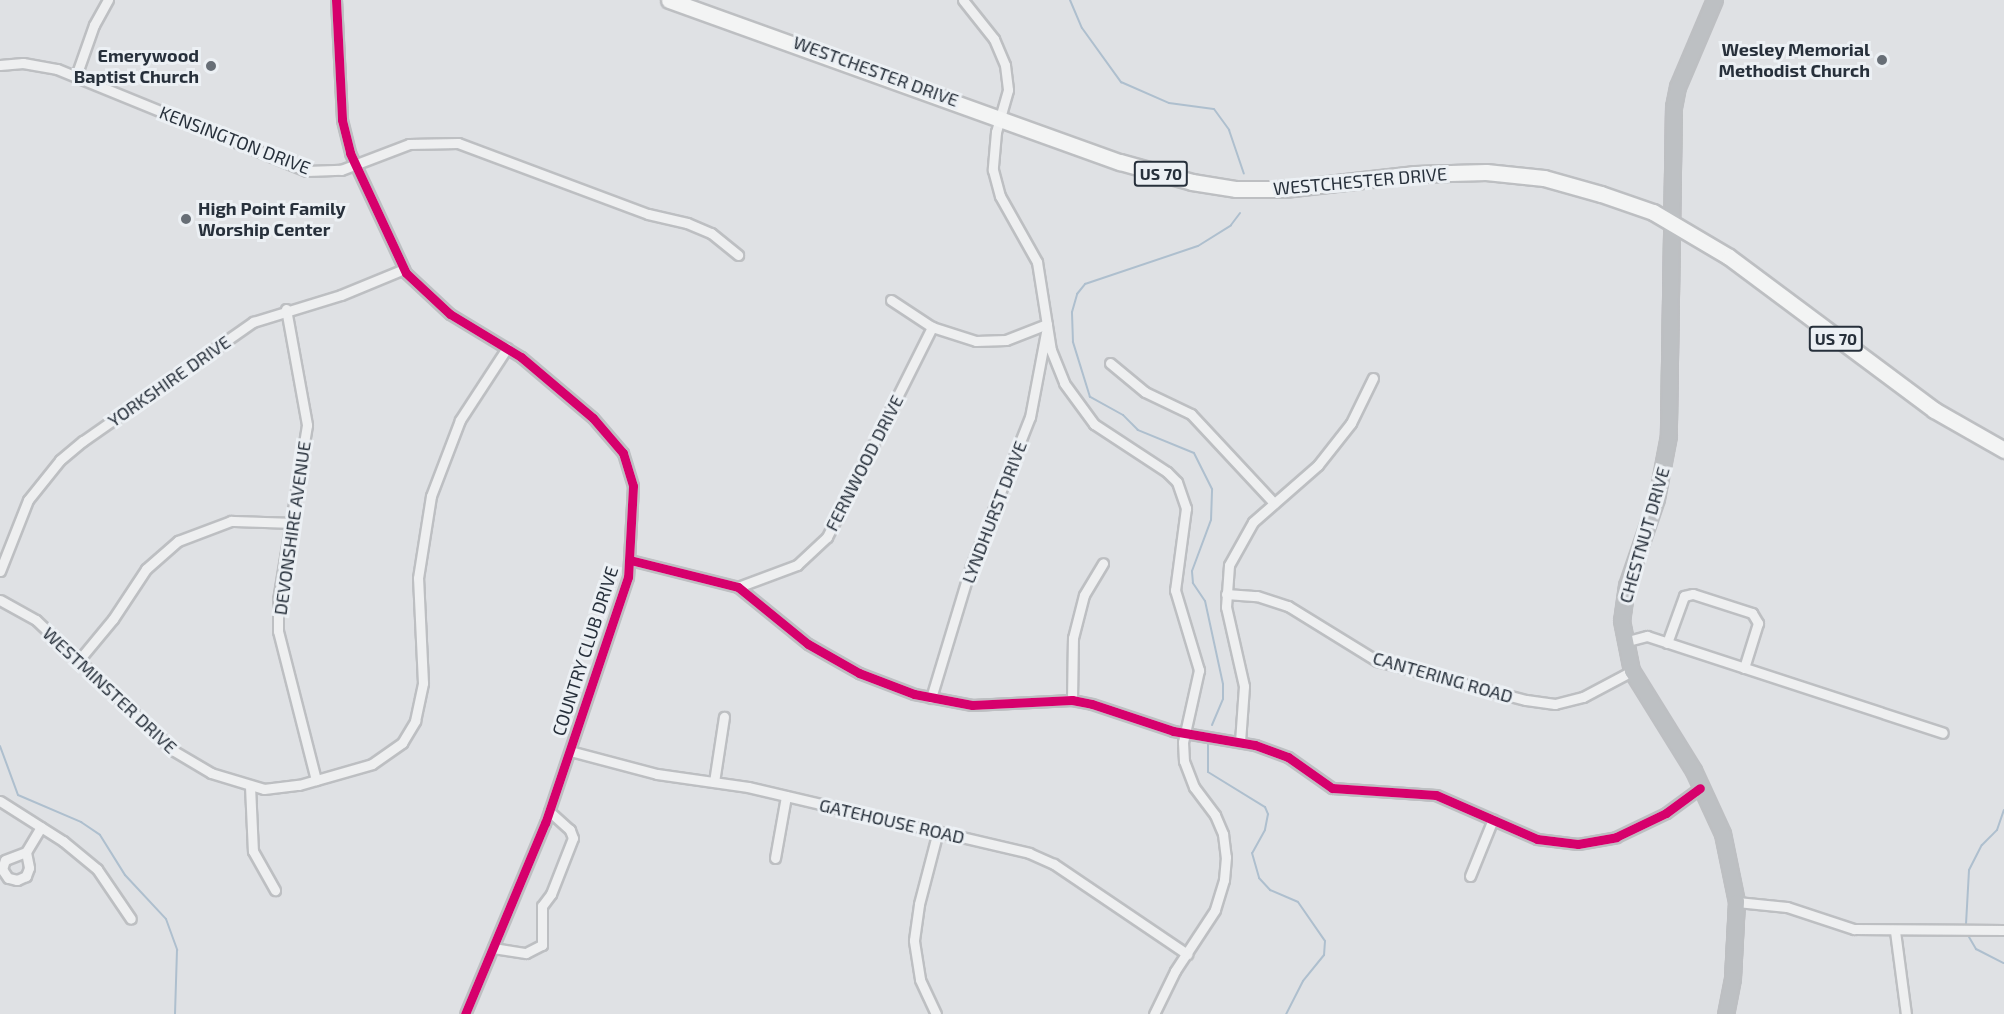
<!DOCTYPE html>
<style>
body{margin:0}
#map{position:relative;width:2004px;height:1014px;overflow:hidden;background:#dfe1e4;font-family:"Exo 2",sans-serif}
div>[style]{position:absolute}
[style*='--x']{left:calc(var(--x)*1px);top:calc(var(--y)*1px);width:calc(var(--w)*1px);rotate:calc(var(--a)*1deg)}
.stream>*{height:2px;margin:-1px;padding:0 1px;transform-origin:1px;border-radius:1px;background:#aebfce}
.roads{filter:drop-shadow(2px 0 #bdbfc2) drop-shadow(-2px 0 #bdbfc2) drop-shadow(0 2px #bdbfc2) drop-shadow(0 -2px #bdbfc2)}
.street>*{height:9px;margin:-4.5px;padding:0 4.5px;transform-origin:4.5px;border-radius:4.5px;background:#eeeff0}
.secondary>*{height:14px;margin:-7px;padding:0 7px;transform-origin:7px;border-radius:7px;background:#bdc0c3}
.primary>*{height:15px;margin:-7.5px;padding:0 7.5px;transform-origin:7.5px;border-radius:7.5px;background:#f3f4f4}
.cycleway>*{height:9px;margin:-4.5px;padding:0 4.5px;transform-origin:4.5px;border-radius:4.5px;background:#d6006c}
.dots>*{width:16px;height:16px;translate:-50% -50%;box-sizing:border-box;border:3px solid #ecf0f4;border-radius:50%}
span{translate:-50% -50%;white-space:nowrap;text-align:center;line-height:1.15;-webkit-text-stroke:6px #ecf0f4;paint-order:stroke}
.shield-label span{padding:2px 4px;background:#ecf0f4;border:2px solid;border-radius:4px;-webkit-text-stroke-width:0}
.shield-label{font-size:16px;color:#27303b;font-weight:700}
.poi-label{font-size:18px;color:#27303b;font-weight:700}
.right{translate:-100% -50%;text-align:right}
.left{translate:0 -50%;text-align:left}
.street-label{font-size:18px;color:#27303b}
</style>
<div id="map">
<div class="stream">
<i style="--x:1070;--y:0;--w:30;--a:67"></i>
<i style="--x:1082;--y:28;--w:67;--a:54.2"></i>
<i style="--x:1121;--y:82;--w:52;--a:23.6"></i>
<i style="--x:1169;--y:103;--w:45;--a:7.6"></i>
<i style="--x:1214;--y:109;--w:26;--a:54"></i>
<i style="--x:1229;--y:130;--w:46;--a:71.2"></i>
<i style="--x:1212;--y:725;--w:28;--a:-67"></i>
<i style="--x:1223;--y:699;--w:15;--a:-90"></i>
<i style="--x:1223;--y:684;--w:85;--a:-102.2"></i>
<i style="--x:1205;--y:601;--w:22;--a:-124"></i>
<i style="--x:1193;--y:583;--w:12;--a:-95"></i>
<i style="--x:1192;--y:571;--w:54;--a:-69.6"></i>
<i style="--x:1211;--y:520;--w:31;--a:-88"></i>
<i style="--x:1212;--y:489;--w:40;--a:-116.6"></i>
<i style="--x:1194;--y:453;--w:61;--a:-157.7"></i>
<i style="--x:1138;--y:430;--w:21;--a:-135"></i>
<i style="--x:1123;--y:415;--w:38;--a:-151"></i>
<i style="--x:1090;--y:397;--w:58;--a:-107.2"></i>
<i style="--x:1073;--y:342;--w:30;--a:-92"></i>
<i style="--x:1072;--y:312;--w:19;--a:-74"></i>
<i style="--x:1077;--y:294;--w:13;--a:-51"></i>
<i style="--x:1085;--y:284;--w:119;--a:-18.6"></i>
<i style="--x:1198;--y:246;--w:39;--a:-32"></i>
<i style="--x:1231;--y:225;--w:15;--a:-53"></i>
<i style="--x:1208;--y:743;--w:29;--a:90"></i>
<i style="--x:1208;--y:772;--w:67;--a:31.6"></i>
<i style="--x:1265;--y:807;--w:8;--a:67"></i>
<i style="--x:1268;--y:814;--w:16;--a:101"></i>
<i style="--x:1265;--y:830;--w:26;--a:119"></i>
<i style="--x:1252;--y:853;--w:26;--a:74"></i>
<i style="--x:1259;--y:878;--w:16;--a:47"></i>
<i style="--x:1270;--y:890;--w:30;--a:23"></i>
<i style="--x:1298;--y:902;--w:47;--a:55.3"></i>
<i style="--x:1325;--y:941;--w:14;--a:94"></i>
<i style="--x:1324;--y:955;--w:33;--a:129"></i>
<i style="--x:1303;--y:981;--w:37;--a:117"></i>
<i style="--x:0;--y:746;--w:52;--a:69.8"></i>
<i style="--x:18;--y:795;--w:69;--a:23.2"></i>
<i style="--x:81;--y:822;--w:23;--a:34"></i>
<i style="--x:100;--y:835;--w:47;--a:58"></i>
<i style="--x:125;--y:875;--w:60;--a:47"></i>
<i style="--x:166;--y:919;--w:33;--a:70"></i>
<i style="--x:177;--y:950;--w:64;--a:91.8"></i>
<i style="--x:1966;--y:924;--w:54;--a:-86.8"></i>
<i style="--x:1969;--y:870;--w:28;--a:-63"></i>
<i style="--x:1982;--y:845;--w:21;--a:-45"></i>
<i style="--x:1997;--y:830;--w:21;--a:-71"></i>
<i style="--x:1969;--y:937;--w:14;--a:60"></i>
<i style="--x:1976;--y:949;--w:31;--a:27"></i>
</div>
<div class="roads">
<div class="street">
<i style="--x:336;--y:0;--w:120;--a:87.1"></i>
<i style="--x:342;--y:120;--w:34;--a:76"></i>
<i style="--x:350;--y:153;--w:132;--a:65"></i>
<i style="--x:406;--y:273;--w:60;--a:43"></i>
<i style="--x:450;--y:314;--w:83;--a:31.2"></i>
<i style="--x:521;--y:357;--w:94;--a:40.3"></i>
<i style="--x:593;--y:418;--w:46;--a:49.4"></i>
<i style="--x:623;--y:453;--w:34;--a:73"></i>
<i style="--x:633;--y:486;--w:91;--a:93.1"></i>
<i style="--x:628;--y:577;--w:260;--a:108.6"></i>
<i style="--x:545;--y:823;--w:207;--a:112.7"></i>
<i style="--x:963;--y:0;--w:50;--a:51.5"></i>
<i style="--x:994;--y:39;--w:28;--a:67"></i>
<i style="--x:1005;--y:65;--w:25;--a:83"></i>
<i style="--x:1008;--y:90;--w:44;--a:105.9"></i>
<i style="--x:996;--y:132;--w:38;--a:95"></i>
<i style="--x:993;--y:170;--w:27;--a:75"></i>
<i style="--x:1000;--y:196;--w:76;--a:60.7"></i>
<i style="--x:1037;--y:262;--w:89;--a:81"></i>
<i style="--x:1051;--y:350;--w:35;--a:68"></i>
<i style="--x:1064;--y:383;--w:51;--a:53.8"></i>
<i style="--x:1094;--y:424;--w:87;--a:33.3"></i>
<i style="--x:1167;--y:472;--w:14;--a:45"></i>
<i style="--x:1177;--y:482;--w:28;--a:71"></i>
<i style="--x:1186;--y:508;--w:83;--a:97.6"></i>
<i style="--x:1175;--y:590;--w:84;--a:73.3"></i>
<i style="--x:1199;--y:670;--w:74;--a:102.5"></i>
<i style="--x:1183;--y:742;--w:19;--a:87"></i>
<i style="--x:1184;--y:761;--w:28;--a:69"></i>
<i style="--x:1194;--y:787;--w:35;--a:53"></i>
<i style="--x:1215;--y:815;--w:21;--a:67"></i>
<i style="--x:1223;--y:834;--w:23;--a:83"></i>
<i style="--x:1226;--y:857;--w:23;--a:95"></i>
<i style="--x:1224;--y:880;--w:31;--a:107"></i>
<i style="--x:1215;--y:910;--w:73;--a:123.3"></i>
<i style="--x:1175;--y:971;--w:48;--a:116"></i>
<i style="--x:0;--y:65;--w:23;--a:-5"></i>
<i style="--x:23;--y:63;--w:35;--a:10"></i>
<i style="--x:57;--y:69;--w:270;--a:22.2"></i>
<i style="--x:307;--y:171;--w:34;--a:-2"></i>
<i style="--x:341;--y:170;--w:73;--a:-20.9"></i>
<i style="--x:409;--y:144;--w:49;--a:-1.2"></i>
<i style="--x:458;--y:143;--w:203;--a:20.5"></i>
<i style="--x:648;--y:214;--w:40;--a:13"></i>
<i style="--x:687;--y:223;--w:26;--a:23"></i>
<i style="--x:711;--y:233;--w:35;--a:39"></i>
<i style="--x:76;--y:76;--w:54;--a:-70.6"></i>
<i style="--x:94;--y:25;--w:29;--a:-61"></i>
<i style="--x:891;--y:300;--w:49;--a:33.4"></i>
<i style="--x:932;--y:327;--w:46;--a:17.7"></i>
<i style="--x:976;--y:341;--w:30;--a:-2"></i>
<i style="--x:1006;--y:340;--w:44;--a:-21.3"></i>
<i style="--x:286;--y:309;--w:118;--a:79.7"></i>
<i style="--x:307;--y:425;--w:178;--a:99.4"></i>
<i style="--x:278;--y:601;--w:30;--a:90"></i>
<i style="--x:278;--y:631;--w:154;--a:75.7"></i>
<i style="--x:1110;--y:363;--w:45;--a:39.6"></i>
<i style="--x:1145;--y:392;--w:51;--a:25.6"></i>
<i style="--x:1191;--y:414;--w:122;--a:47"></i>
<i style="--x:630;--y:560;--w:111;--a:14"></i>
<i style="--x:738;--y:587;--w:90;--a:39.2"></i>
<i style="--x:808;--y:644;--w:59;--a:29.6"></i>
<i style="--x:859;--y:673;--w:59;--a:20.9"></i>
<i style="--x:914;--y:694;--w:59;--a:10.7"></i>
<i style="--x:972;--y:705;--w:100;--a:-2.9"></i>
<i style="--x:1072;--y:700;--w:20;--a:11"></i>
<i style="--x:1092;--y:704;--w:85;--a:18.4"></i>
<i style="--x:1173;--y:731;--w:83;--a:9.7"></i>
<i style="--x:1255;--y:745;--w:35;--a:20"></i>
<i style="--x:1288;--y:757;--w:54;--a:35.2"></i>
<i style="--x:1332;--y:788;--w:104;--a:3.9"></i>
<i style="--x:1436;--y:795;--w:110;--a:23.5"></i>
<i style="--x:1537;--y:839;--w:41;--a:7"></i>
<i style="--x:1578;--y:844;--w:39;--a:-10"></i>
<i style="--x:1616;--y:837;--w:55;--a:-25.6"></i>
<i style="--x:1666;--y:813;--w:42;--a:-36.3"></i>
<i style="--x:0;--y:571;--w:76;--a:-68.5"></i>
<i style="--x:28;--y:500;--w:51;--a:-51.3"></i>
<i style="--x:60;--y:460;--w:30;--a:-40"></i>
<i style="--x:83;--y:441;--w:208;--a:-35"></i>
<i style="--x:253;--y:322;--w:92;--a:-17.1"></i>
<i style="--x:341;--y:295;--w:68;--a:-22.4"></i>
<i style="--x:738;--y:587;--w:63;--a:-20.4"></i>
<i style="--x:797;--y:565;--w:41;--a:-43"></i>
<i style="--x:827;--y:537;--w:235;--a:-63.4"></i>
<i style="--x:1226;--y:594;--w:31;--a:4"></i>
<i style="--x:1257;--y:596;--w:33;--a:18"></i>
<i style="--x:1288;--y:606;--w:105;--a:31.7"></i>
<i style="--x:1377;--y:661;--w:154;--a:14.7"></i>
<i style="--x:1526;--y:700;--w:29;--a:8"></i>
<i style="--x:1555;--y:704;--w:29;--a:-14"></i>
<i style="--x:1583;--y:697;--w:55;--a:-28"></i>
<i style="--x:0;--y:600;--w:41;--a:29.1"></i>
<i style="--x:36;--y:620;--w:190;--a:43.5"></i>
<i style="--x:174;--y:751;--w:43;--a:30.7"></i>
<i style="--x:211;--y:773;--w:55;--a:16.8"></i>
<i style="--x:264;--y:789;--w:35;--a:-7"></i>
<i style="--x:299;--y:785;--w:76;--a:-16"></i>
<i style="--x:372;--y:764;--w:37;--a:-35"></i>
<i style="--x:402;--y:743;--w:26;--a:-59"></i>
<i style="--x:415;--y:721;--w:39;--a:-78"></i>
<i style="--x:423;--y:683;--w:105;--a:-92.7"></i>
<i style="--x:418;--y:578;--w:83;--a:-81"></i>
<i style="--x:431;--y:496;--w:81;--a:-69.1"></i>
<i style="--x:460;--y:420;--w:86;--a:-56.9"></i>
<i style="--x:1624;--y:642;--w:24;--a:-15"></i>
<i style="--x:1647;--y:636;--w:311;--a:18.1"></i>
<i style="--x:1667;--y:643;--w:50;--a:-70.1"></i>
<i style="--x:1684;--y:596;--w:9;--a:-13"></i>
<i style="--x:1693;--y:594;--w:62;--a:17.9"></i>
<i style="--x:1752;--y:613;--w:12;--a:59"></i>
<i style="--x:1758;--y:623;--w:47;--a:107.3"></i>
<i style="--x:79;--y:660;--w:53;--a:-50.3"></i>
<i style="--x:113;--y:619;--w:60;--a:-56.6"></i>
<i style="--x:146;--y:569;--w:43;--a:-41.2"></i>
<i style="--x:178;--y:541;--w:57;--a:-20.7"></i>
<i style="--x:231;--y:521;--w:59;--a:1.9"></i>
<i style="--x:931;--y:698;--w:135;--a:-73.2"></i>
<i style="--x:970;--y:569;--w:163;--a:-68.5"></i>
<i style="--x:1030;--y:417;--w:86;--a:-79.3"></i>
<i style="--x:1072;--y:700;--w:62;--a:-89.1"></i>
<i style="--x:1073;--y:638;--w:44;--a:-75.7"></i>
<i style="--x:1084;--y:595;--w:37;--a:-59"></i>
<i style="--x:1240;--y:742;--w:56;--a:-85.9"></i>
<i style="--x:1244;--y:686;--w:81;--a:-102.8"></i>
<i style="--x:1226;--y:607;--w:42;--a:-85.9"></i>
<i style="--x:1229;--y:565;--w:49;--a:-60.8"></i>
<i style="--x:1253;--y:522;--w:86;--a:-41.2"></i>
<i style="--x:1318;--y:465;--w:53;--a:-51.8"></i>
<i style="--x:1351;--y:423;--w:50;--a:-63.9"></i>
<i style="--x:570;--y:751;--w:90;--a:14.8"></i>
<i style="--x:657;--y:774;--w:92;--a:8.1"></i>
<i style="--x:748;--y:787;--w:289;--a:13.2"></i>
<i style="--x:1029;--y:853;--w:27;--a:24"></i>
<i style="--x:1054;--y:864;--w:161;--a:34.1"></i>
<i style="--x:714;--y:782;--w:66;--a:-81.3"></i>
<i style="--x:250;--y:786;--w:65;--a:87.4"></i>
<i style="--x:253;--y:851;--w:45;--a:60.6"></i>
<i style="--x:0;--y:801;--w:75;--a:32.4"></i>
<i style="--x:63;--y:841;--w:44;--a:39.5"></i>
<i style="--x:97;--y:869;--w:60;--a:55.8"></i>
<i style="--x:26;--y:852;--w:16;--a:79"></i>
<i style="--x:29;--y:868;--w:9;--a:111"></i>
<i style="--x:26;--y:876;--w:10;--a:156"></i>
<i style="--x:17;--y:880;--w:9;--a:-167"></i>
<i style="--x:8;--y:878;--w:11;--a:-124"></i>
<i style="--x:2;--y:869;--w:9;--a:-72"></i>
<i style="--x:5;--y:860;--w:22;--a:-21"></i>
<i style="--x:26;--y:852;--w:29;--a:-59"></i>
<i style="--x:775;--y:858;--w:63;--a:-79.9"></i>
<i style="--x:1470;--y:876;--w:61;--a:-68"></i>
<i style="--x:1737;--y:902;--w:50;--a:5.7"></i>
<i style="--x:1787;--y:907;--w:71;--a:18.2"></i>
<i style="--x:1854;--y:929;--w:150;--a:0.4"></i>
<i style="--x:1895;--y:931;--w:84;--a:82.5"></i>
<i style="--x:493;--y:948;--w:33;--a:9"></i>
<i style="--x:526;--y:953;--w:18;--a:-27"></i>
<i style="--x:542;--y:945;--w:39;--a:-90"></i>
<i style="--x:542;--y:906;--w:15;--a:-53"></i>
<i style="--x:551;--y:894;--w:60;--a:-68.6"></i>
<i style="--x:573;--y:838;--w:9;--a:-111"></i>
<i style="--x:570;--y:830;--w:28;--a:-138"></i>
<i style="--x:936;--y:1014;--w:38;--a:-115"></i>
<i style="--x:920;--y:979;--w:39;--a:-99"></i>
<i style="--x:914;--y:940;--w:36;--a:-82"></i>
<i style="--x:919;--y:904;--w:75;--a:-75.4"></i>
</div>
<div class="secondary">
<i style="--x:1715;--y:0;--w:95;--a:113"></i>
<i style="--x:1678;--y:87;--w:20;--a:101"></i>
<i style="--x:1674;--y:107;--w:329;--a:90.9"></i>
<i style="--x:1669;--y:436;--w:64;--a:100.8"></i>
<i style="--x:1657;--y:499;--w:92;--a:109"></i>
<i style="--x:1627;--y:586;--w:35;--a:98"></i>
<i style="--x:1622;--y:621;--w:51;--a:78.7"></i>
<i style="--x:1632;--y:671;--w:118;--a:58.2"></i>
<i style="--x:1694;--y:771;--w:69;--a:65.3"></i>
<i style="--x:1723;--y:834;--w:69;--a:78.4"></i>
<i style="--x:1737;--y:902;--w:77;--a:93"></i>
<i style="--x:1733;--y:979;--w:36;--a:101"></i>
</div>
<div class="primary">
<i style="--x:669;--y:0;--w:479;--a:19.8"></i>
<i style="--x:1120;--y:162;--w:75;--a:15.5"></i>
<i style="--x:1192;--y:182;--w:45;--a:9"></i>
<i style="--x:1236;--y:189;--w:48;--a:0"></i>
<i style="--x:1284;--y:189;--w:132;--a:-6.5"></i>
<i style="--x:1415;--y:174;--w:71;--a:-1.6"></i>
<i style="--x:1486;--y:172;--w:58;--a:5.9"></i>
<i style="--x:1544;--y:178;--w:59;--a:15.7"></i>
<i style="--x:1601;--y:194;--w:55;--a:19.1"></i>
<i style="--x:1653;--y:212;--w:88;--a:30.6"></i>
<i style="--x:1729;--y:257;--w:256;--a:36.7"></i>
<i style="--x:1934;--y:410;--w:81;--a:29.7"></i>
</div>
</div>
<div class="cycleway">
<i style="--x:336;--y:0;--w:120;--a:87.1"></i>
<i style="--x:342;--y:120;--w:34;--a:76"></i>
<i style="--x:350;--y:153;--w:132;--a:65"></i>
<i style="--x:406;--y:273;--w:60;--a:43"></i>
<i style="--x:450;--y:314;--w:83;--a:31.2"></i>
<i style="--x:521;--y:357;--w:94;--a:40.3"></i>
<i style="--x:593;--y:418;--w:46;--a:49.4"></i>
<i style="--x:623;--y:453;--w:34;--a:73"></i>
<i style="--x:633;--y:486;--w:91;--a:93.1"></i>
<i style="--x:628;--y:577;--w:260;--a:108.6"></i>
<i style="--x:545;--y:823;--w:207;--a:112.7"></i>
<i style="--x:630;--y:560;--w:111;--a:14"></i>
<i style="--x:738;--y:587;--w:90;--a:39.2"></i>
<i style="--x:808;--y:644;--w:59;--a:29.6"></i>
<i style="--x:859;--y:673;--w:59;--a:20.9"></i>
<i style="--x:914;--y:694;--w:59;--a:10.7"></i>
<i style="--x:972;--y:705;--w:100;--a:-2.9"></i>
<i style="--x:1072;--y:700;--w:20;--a:11"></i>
<i style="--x:1092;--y:704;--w:85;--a:18.4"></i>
<i style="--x:1173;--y:731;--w:83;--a:9.7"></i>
<i style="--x:1255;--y:745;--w:35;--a:20"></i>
<i style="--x:1288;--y:757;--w:54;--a:35.2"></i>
<i style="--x:1332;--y:788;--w:104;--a:3.9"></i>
<i style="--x:1436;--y:795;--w:110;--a:23.5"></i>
<i style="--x:1537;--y:839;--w:41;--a:7"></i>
<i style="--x:1578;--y:844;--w:39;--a:-10"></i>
<i style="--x:1616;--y:837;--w:55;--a:-25.6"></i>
<i style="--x:1666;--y:813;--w:42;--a:-36.3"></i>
</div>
<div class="dots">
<i style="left:1882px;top:60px;background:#676e76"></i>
<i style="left:211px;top:66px;background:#676e76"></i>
<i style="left:186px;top:219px;background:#676e76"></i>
</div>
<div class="shield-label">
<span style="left:1161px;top:174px">US 70</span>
<span style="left:1836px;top:339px">US 70</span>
</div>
<div class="poi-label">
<span class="right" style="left:1870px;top:60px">Wesley Memorial<br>Methodist Church</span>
<span class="right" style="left:199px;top:66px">Emerywood<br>Baptist Church</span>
<span class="left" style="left:198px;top:219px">High Point Family<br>Worship Center</span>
</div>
<div class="street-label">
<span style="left:876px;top:71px;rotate:20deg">WESTCHESTER DRIVE</span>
<span style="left:235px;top:140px;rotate:21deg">KENSINGTON DRIVE</span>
<span style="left:1360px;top:181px;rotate:-5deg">WESTCHESTER DRIVE</span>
<span style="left:169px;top:381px;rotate:-35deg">YORKSHIRE DRIVE</span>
<span style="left:864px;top:463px;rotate:-63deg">FERNWOOD DRIVE</span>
<span style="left:994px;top:512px;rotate:-69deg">LYNDHURST DRIVE</span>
<span style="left:292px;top:528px;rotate:-82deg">DEVONSHIRE AVENUE</span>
<span style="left:1644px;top:535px;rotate:-74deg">CHESTNUT DRIVE</span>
<span style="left:585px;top:651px;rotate:-72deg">COUNTRY CLUB DRIVE</span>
<span style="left:1443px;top:677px;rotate:16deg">CANTERING ROAD</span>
<span style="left:110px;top:690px;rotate:43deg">WESTMINSTER DRIVE</span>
<span style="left:892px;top:821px;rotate:13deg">GATEHOUSE ROAD</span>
</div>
</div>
